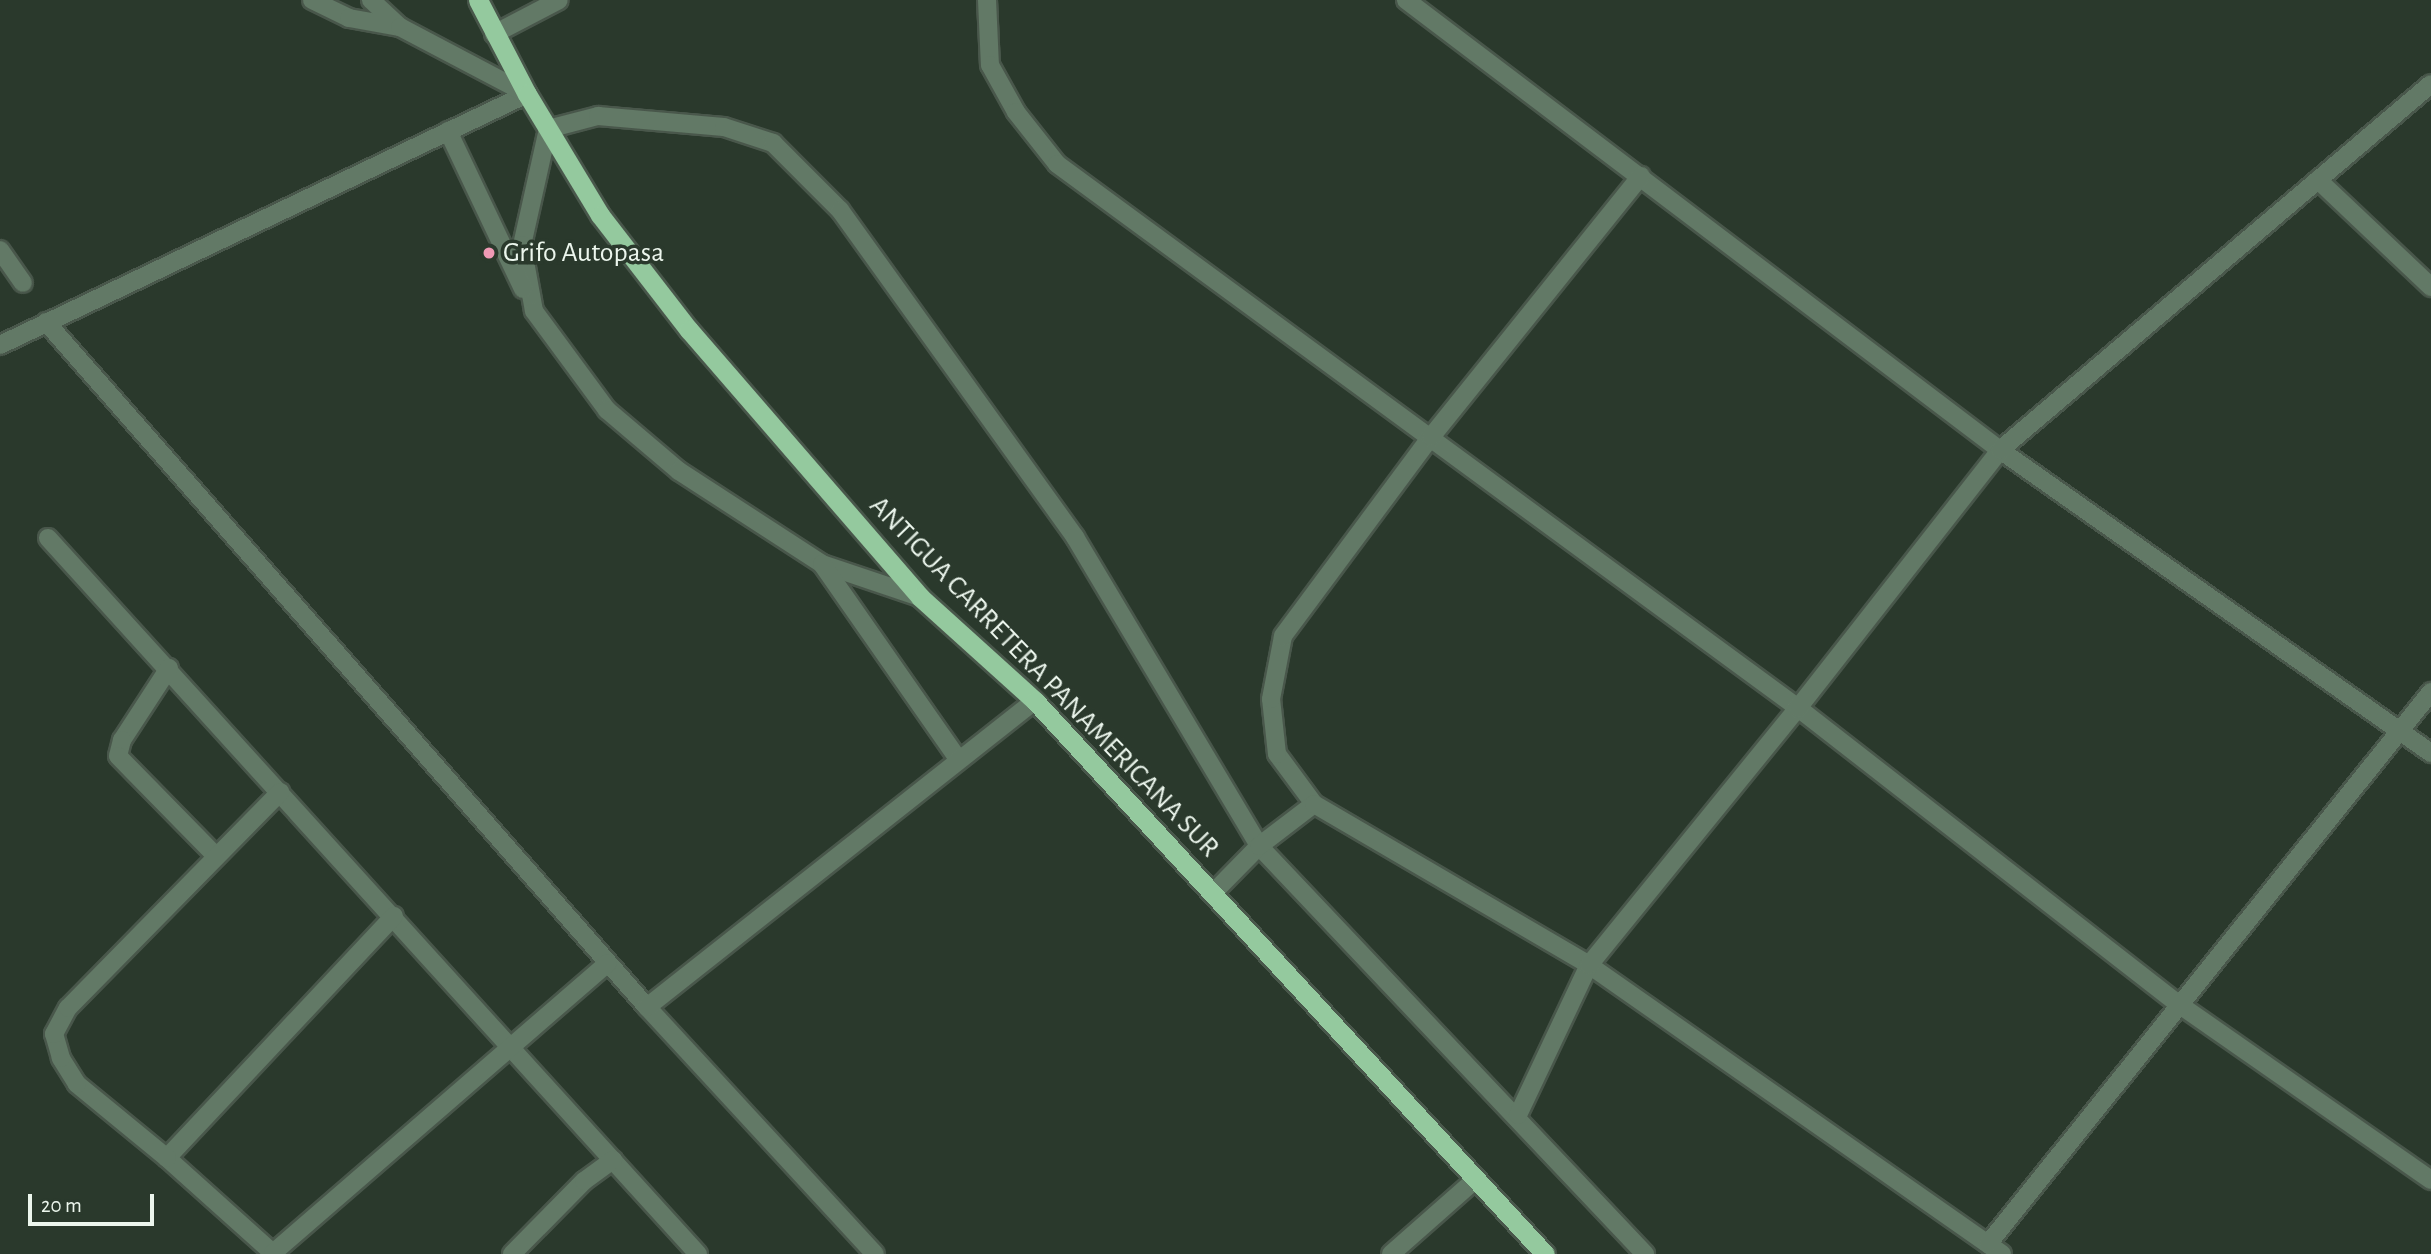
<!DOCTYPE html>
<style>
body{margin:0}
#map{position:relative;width:2431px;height:1254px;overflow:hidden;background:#2a392c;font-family:"Alegreya Sans",sans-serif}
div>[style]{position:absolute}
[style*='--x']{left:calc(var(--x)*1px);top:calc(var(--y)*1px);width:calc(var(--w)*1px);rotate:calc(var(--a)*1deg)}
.roads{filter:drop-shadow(2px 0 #49574b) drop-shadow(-2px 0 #49574b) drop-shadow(0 2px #49574b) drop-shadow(0 -2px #49574b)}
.service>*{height:18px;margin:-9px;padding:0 9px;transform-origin:9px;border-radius:9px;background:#627966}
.minor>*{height:18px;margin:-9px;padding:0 9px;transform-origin:9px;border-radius:9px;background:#627966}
.tertiary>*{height:18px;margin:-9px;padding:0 9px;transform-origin:9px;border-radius:9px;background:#627966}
.trunk>*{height:19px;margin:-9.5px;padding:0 9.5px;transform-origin:9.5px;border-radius:9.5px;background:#94c99e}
.dots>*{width:19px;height:19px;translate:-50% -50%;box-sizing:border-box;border:4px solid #2a392c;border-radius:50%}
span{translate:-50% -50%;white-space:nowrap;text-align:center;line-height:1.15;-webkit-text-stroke:7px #2a392c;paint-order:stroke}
.poi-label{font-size:28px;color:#ecf6ed}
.left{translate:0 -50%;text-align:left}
.street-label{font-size:28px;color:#ecf6ed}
.scale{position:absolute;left:28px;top:1194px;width:126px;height:32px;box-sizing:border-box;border:4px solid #ecf6ed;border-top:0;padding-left:9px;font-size:21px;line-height:24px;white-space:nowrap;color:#ecf6ed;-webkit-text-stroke:5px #2a392c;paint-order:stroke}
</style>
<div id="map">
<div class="roads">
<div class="service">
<i style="--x:548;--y:129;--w:119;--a:102.6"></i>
<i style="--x:522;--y:245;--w:67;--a:79.7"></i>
<i style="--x:534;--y:311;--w:123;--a:53.6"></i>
<i style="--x:607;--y:410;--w:94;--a:40.3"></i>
<i style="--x:679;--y:471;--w:171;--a:33"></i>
<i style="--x:822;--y:564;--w:103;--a:18.6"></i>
<i style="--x:448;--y:131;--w:175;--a:64.6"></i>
<i style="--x:822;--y:564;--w:238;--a:55.1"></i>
</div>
<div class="minor">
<i style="--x:987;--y:0;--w:65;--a:87.4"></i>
<i style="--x:990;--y:65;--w:54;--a:61"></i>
<i style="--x:1016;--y:112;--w:66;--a:51.7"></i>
<i style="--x:1057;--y:164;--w:919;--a:36.28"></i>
<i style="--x:1798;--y:708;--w:484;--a:37.9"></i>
<i style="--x:2180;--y:1005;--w:306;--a:34.9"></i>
<i style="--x:1406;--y:0;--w:745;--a:37.15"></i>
<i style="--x:2000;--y:450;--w:527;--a:35.11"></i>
<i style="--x:494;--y:34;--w:73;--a:-27.6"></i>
<i style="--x:548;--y:129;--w:52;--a:-14.6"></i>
<i style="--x:598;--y:116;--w:126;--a:5"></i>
<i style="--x:724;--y:127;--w:52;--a:18.1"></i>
<i style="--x:773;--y:143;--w:95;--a:45"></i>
<i style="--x:840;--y:210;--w:403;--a:54.3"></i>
<i style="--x:1075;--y:537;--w:360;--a:59.2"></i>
<i style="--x:1259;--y:846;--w:562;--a:46.59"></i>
<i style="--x:2318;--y:180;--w:156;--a:43.4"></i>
<i style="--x:0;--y:250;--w:40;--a:55.1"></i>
<i style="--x:46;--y:322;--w:911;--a:48.74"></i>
<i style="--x:647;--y:1007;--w:336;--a:47.3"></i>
<i style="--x:0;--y:345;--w:584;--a:-25.47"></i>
<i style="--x:48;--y:538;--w:967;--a:47.77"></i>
<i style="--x:169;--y:668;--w:86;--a:123.1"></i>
<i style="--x:122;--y:740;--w:16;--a:104"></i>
<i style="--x:118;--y:756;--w:140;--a:45.6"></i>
<i style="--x:1314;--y:804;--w:62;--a:-126.5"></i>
<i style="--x:1277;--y:754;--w:55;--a:-96.2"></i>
<i style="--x:1271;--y:699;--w:64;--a:-79.2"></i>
<i style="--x:1283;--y:636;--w:248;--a:-53.4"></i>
<i style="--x:1431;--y:437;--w:335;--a:-51.2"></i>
<i style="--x:1213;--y:893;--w:66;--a:-45.6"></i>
<i style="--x:1259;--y:846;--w:69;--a:-37.4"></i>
<i style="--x:1314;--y:804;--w:319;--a:30.3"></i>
<i style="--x:1589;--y:965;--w:504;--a:34.98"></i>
<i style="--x:394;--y:916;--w:332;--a:133.2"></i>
<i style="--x:167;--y:1158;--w:142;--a:41.9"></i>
<i style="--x:273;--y:1253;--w:443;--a:-40.9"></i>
<i style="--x:647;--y:1007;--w:494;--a:-38.3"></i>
<i style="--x:1518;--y:1115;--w:166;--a:-64.7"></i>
<i style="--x:1589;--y:965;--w:331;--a:-50.9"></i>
<i style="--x:1798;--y:708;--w:328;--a:-51.9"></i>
<i style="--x:2000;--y:450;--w:565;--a:-40.34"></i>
<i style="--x:167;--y:1158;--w:117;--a:-140.6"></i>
<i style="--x:77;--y:1084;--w:31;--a:-122"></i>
<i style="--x:61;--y:1058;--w:25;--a:-106"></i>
<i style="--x:54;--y:1034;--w:30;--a:-62"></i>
<i style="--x:68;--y:1008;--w:303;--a:-45.5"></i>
<i style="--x:1988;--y:1244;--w:708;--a:-51.25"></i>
<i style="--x:512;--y:1254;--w:103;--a:-45.4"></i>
<i style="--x:584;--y:1181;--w:36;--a:-36"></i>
<i style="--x:1391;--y:1254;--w:113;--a:-41.4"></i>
</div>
<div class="tertiary">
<i style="--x:312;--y:0;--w:41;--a:25.9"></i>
<i style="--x:349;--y:18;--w:52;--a:10"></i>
<i style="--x:371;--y:0;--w:40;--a:43"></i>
<i style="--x:400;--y:27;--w:144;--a:27.8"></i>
</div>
<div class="trunk">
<i style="--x:478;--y:0;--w:106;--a:62.5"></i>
<i style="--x:527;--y:94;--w:141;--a:58.9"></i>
<i style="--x:600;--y:215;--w:145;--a:52.3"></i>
<i style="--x:689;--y:330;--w:353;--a:49.1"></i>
<i style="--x:920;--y:597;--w:155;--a:42.1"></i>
<i style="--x:1035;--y:701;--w:752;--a:47.32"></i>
</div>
</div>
<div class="dots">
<i style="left:489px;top:253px;background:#f09ab5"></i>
</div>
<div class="poi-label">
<span class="left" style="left:503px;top:253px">Grifo Autopasa</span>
</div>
<div class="street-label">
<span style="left:1044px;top:677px;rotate:46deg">ANTIGUA CARRETERA PANAMERICANA SUR</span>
</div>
<div class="scale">20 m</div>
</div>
